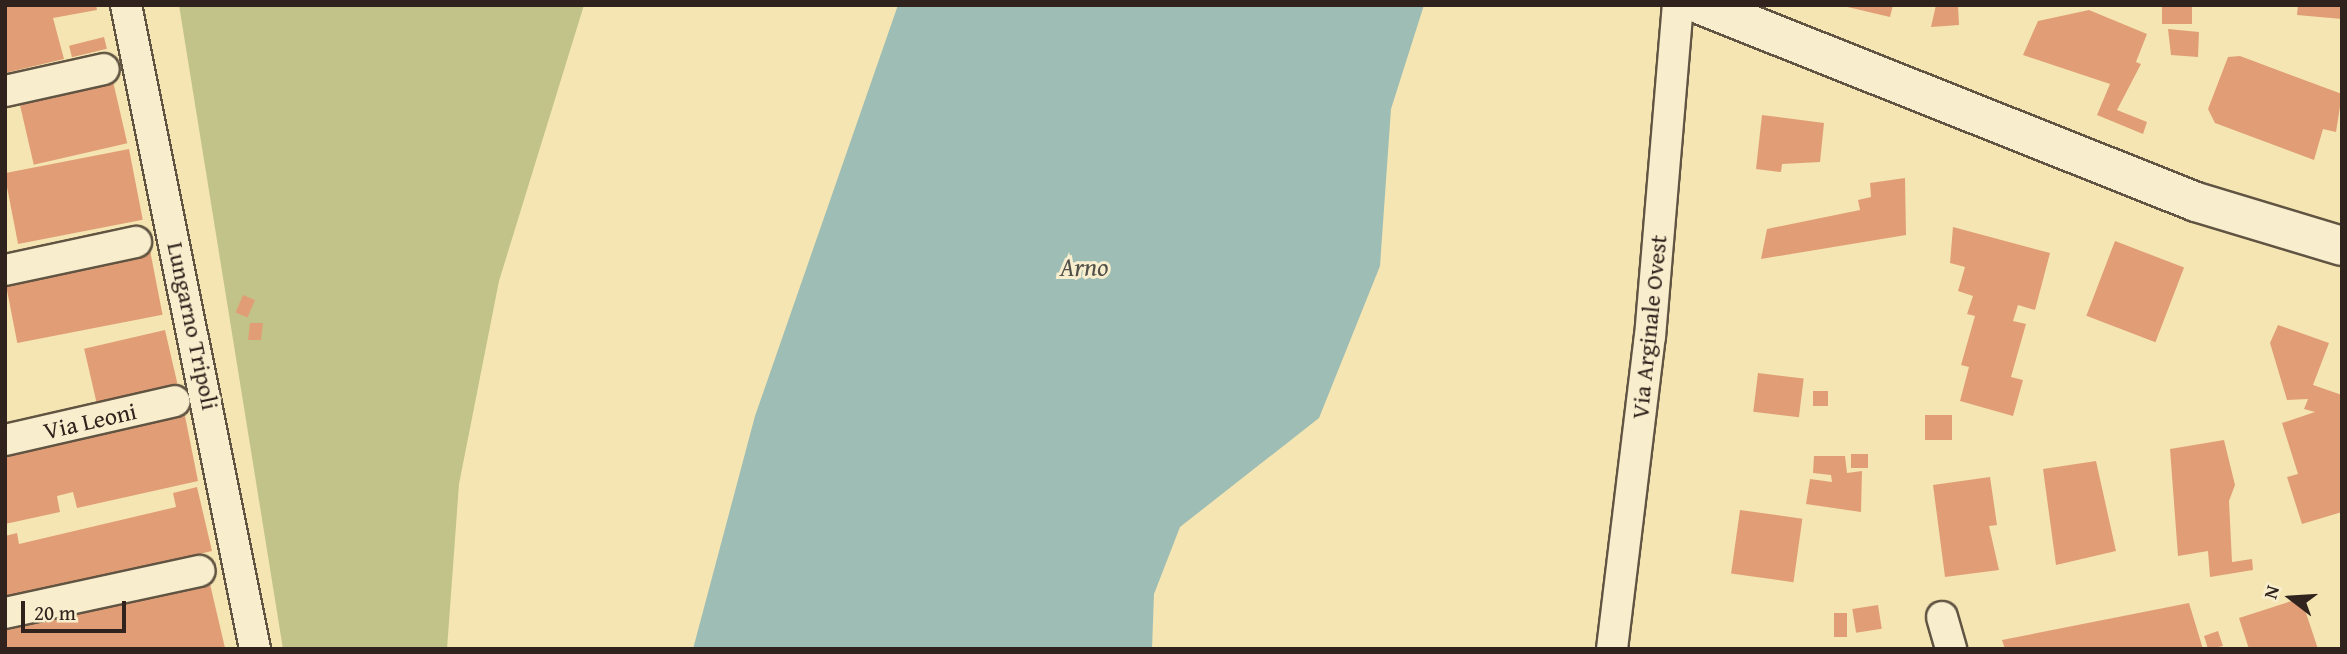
<!DOCTYPE html>
<style>
body{margin:0}
#map{position:relative;width:2347px;height:654px;overflow:hidden;background:#f4e5b2;font-family:"Gentium Book Plus",serif}
div>[style]{position:absolute}
[style*='--x']{left:calc(var(--x)*1px);top:calc(var(--y)*1px);width:calc(var(--w)*1px);rotate:calc(var(--a)*1deg)}
.green>*{inset:0;background:#c1c388}
.water>*{inset:0;background:#9ebdb4}
.building>*{inset:0;background:#e19e76;transform-origin:0 0}
.roads{filter:drop-shadow(2px 0 #615442) drop-shadow(-2px 0 #615442) drop-shadow(0 2px #615442) drop-shadow(0 -2px #615442)}
.street>*{height:30px;margin:-15px;padding:0 15px;transform-origin:15px;border-radius:15px;background:#f8eecd}
.secondary>*{height:38px;margin:-19px;padding:0 19px;transform-origin:19px;border-radius:19px;background:#f8eecd}
span{translate:-50% -50%;white-space:nowrap;text-align:center;line-height:1.15;-webkit-text-stroke:6px #f8eecd;paint-order:stroke}
.street-label{font-size:24px;color:#30231d}
.water-label{font-size:26px;color:#51514a;font-style:italic}
.frame{position:absolute;inset:0;border:7px solid #30231d;pointer-events:none}
.north{position:absolute;left:2256px;top:563px;width:70px;height:70px;-webkit-text-stroke:5px #f8eecd;paint-order:stroke;rotate:287deg;font-size:19px;font-weight:700;line-height:28px;text-align:center;color:#30231d}
.north::after{content:'';display:block;margin:auto;width:24px;height:32px;background:#30231d;clip-path:polygon(50% 0,100% 100%,50% 72%,0 100%)}
.scale{position:absolute;left:21px;top:601px;width:105px;height:32px;box-sizing:border-box;border:4px solid #30231d;border-top:0;padding-left:9px;font-size:21px;line-height:24px;white-space:nowrap;color:#30231d;-webkit-text-stroke:5px #f8eecd;paint-order:stroke}
</style>
<div id="map">
<div class="green">
<i style="clip-path:polygon(179px 5px,584px 5px,499px 281px,459px 484px,447px 649px,283px 649px)"></i>
</div>
<div class="water">
<i style="clip-path:polygon(898px 5px,1424px 5px,1391px 109px,1380px 266px,1319px 418px,1180px 527px,1154px 594px,1152px 649px,693px 649px,755px 416px)"></i>
</div>
<div class="building">
<i style="clip-path:polygon(5px 5px,96px 5px,97px 10px,53px 18px,64px 59px,5px 73px)"></i>
<i style="clip-path:polygon(1839px 5px,1893px 5px,1890px 17px)"></i>
<i style="clip-path:polygon(1936px 5px,1958px 5px,1959px 25px,1931px 27px)"></i>
<i style="left:2162px;top:5px;width:30px;height:19px"></i>
<i style="clip-path:polygon(2298px 5px,2342px 5px,2342px 19px,2297px 15px)"></i>
<i style="clip-path:polygon(2089px 10px,2147px 34px,2136px 62px,2141px 64px,2117px 110px,2147px 122px,2143px 134px,2097px 115px,2110px 84px,2023px 55px,2038px 21px)"></i>
<i style="clip-path:polygon(2168px 29px,2199px 32px,2198px 57px,2171px 55px)"></i>
<i style="left:104px;top:37px;width:12px;height:36px;rotate:76deg"></i>
<i style="clip-path:polygon(2240px 56px,2342px 94px,2336px 132px,2323px 129px,2314px 160px,2215px 123px,2208px 109px,2228px 57px)"></i>
<i style="left:112px;top:77px;width:68px;height:96px;rotate:77deg"></i>
<i style="clip-path:polygon(1762px 115px,1824px 123px,1820px 162px,1782px 164px,1781px 172px,1756px 169px)"></i>
<i style="left:129px;top:149px;width:72px;height:127px;rotate:79deg"></i>
<i style="clip-path:polygon(1905px 178px,1906px 235px,1761px 259px,1767px 229px,1860px 210px,1858px 200px,1871px 197px,1870px 183px)"></i>
<i style="clip-path:polygon(1953px 227px,2050px 253px,2035px 310px,2018px 305px,2013px 321px,2026px 324px,2011px 377px,2023px 380px,2013px 416px,1960px 401px,1969px 367px,1961px 365px,1975px 316px,1967px 314px,1973px 296px,1958px 291px,1965px 267px,1950px 263px)"></i>
<i style="left:2115px;top:241px;width:74px;height:80px;rotate:21deg"></i>
<i style="left:149px;top:245px;width:71px;height:148px;rotate:79deg"></i>
<i style="left:243px;top:295px;width:13px;height:19px;rotate:23deg"></i>
<i style="clip-path:polygon(250px 323px,263px 323px,261px 340px,248px 340px)"></i>
<i style="clip-path:polygon(2278px 325px,2329px 343px,2313px 385px,2342px 395px,2342px 512px,2302px 524px,2287px 477px,2298px 474px,2282px 423px,2315px 412px,2304px 409px,2308px 399px,2287px 400px,2270px 343px)"></i>
<i style="left:165px;top:330px;width:55px;height:83px;rotate:77deg"></i>
<i style="left:1758px;top:373px;width:46px;height:39px;rotate:7deg"></i>
<i style="left:1813px;top:391px;width:15px;height:15px"></i>
<i style="clip-path:polygon(184px 411px,198px 481px,77px 508px,73px 492px,57px 496px,60px 512px,5px 524px,5px 453px)"></i>
<i style="left:1925px;top:415px;width:27px;height:25px"></i>
<i style="clip-path:polygon(2224px 440px,2235px 485px,2229px 501px,2232px 562px,2252px 559px,2253px 570px,2210px 577px,2208px 551px,2178px 556px,2170px 449px)"></i>
<i style="left:1851px;top:454px;width:17px;height:14px"></i>
<i style="clip-path:polygon(1814px 456px,1845px 456px,1847px 473px,1862px 471px,1861px 512px,1806px 504px,1810px 479px,1832px 482px,1831px 475px,1813px 473px)"></i>
<i style="clip-path:polygon(2096px 461px,2116px 551px,2056px 565px,2043px 469px)"></i>
<i style="clip-path:polygon(1990px 477px,1997px 525px,1989px 526px,1999px 570px,1945px 577px,1933px 485px)"></i>
<i style="clip-path:polygon(197px 487px,212px 551px,5px 599px,5px 536px,17px 533px,19px 544px,176px 507px,173px 493px)"></i>
<i style="left:1740px;top:510px;width:63px;height:64px;rotate:8deg"></i>
<i style="clip-path:polygon(210px 584px,225px 648px,5px 649px,5px 629px)"></i>
<i style="clip-path:polygon(2301px 598px,2318px 649px,2249px 649px,2239px 618px)"></i>
<i style="clip-path:polygon(2189px 603px,2203px 649px,2005px 649px,2002px 640px)"></i>
<i style="left:1878px;top:605px;width:24px;height:26px;rotate:81deg"></i>
<i style="left:1834px;top:613px;width:13px;height:24px"></i>
<i style="clip-path:polygon(2218px 631px,2223px 646px,2208px 649px,2204px 636px)"></i>
</div>
<div class="roads">
<div class="street">
<i style="--x:126;--y:5;--w:657;--a:78.67"></i>
<i style="--x:5;--y:91;--w:101;--a:-12.5"></i>
<i style="--x:5;--y:270;--w:134;--a:-12.1"></i>
<i style="--x:5;--y:440;--w:174;--a:-12.9"></i>
<i style="--x:5;--y:613;--w:199;--a:-12.2"></i>
<i style="--x:1942;--y:617;--w:33;--a:74"></i>
<i style="--x:1612;--y:649;--w:314;--a:-83.1"></i>
<i style="--x:1650;--y:337;--w:333;--a:-85.2"></i>
</div>
<div class="secondary">
<i style="--x:1701;--y:5;--w:533;--a:21.7"></i>
<i style="--x:2196;--y:202;--w:152;--a:16.8"></i>
</div>
</div>
<div class="street-label">
<span style="left:193px;top:326px;rotate:78deg">Lungarno Tripoli</span>
<span style="left:1649px;top:327px;rotate:-84deg">Via Arginale Ovest</span>
<span style="left:90px;top:421px;rotate:-13deg">Via Leoni</span>
</div>
<div class="water-label">
<span style="left:1084px;top:267px">Arno</span>
</div>
<div class="frame"></div>
<div class="north">N</div>
<div class="scale">20 m</div>
</div>
